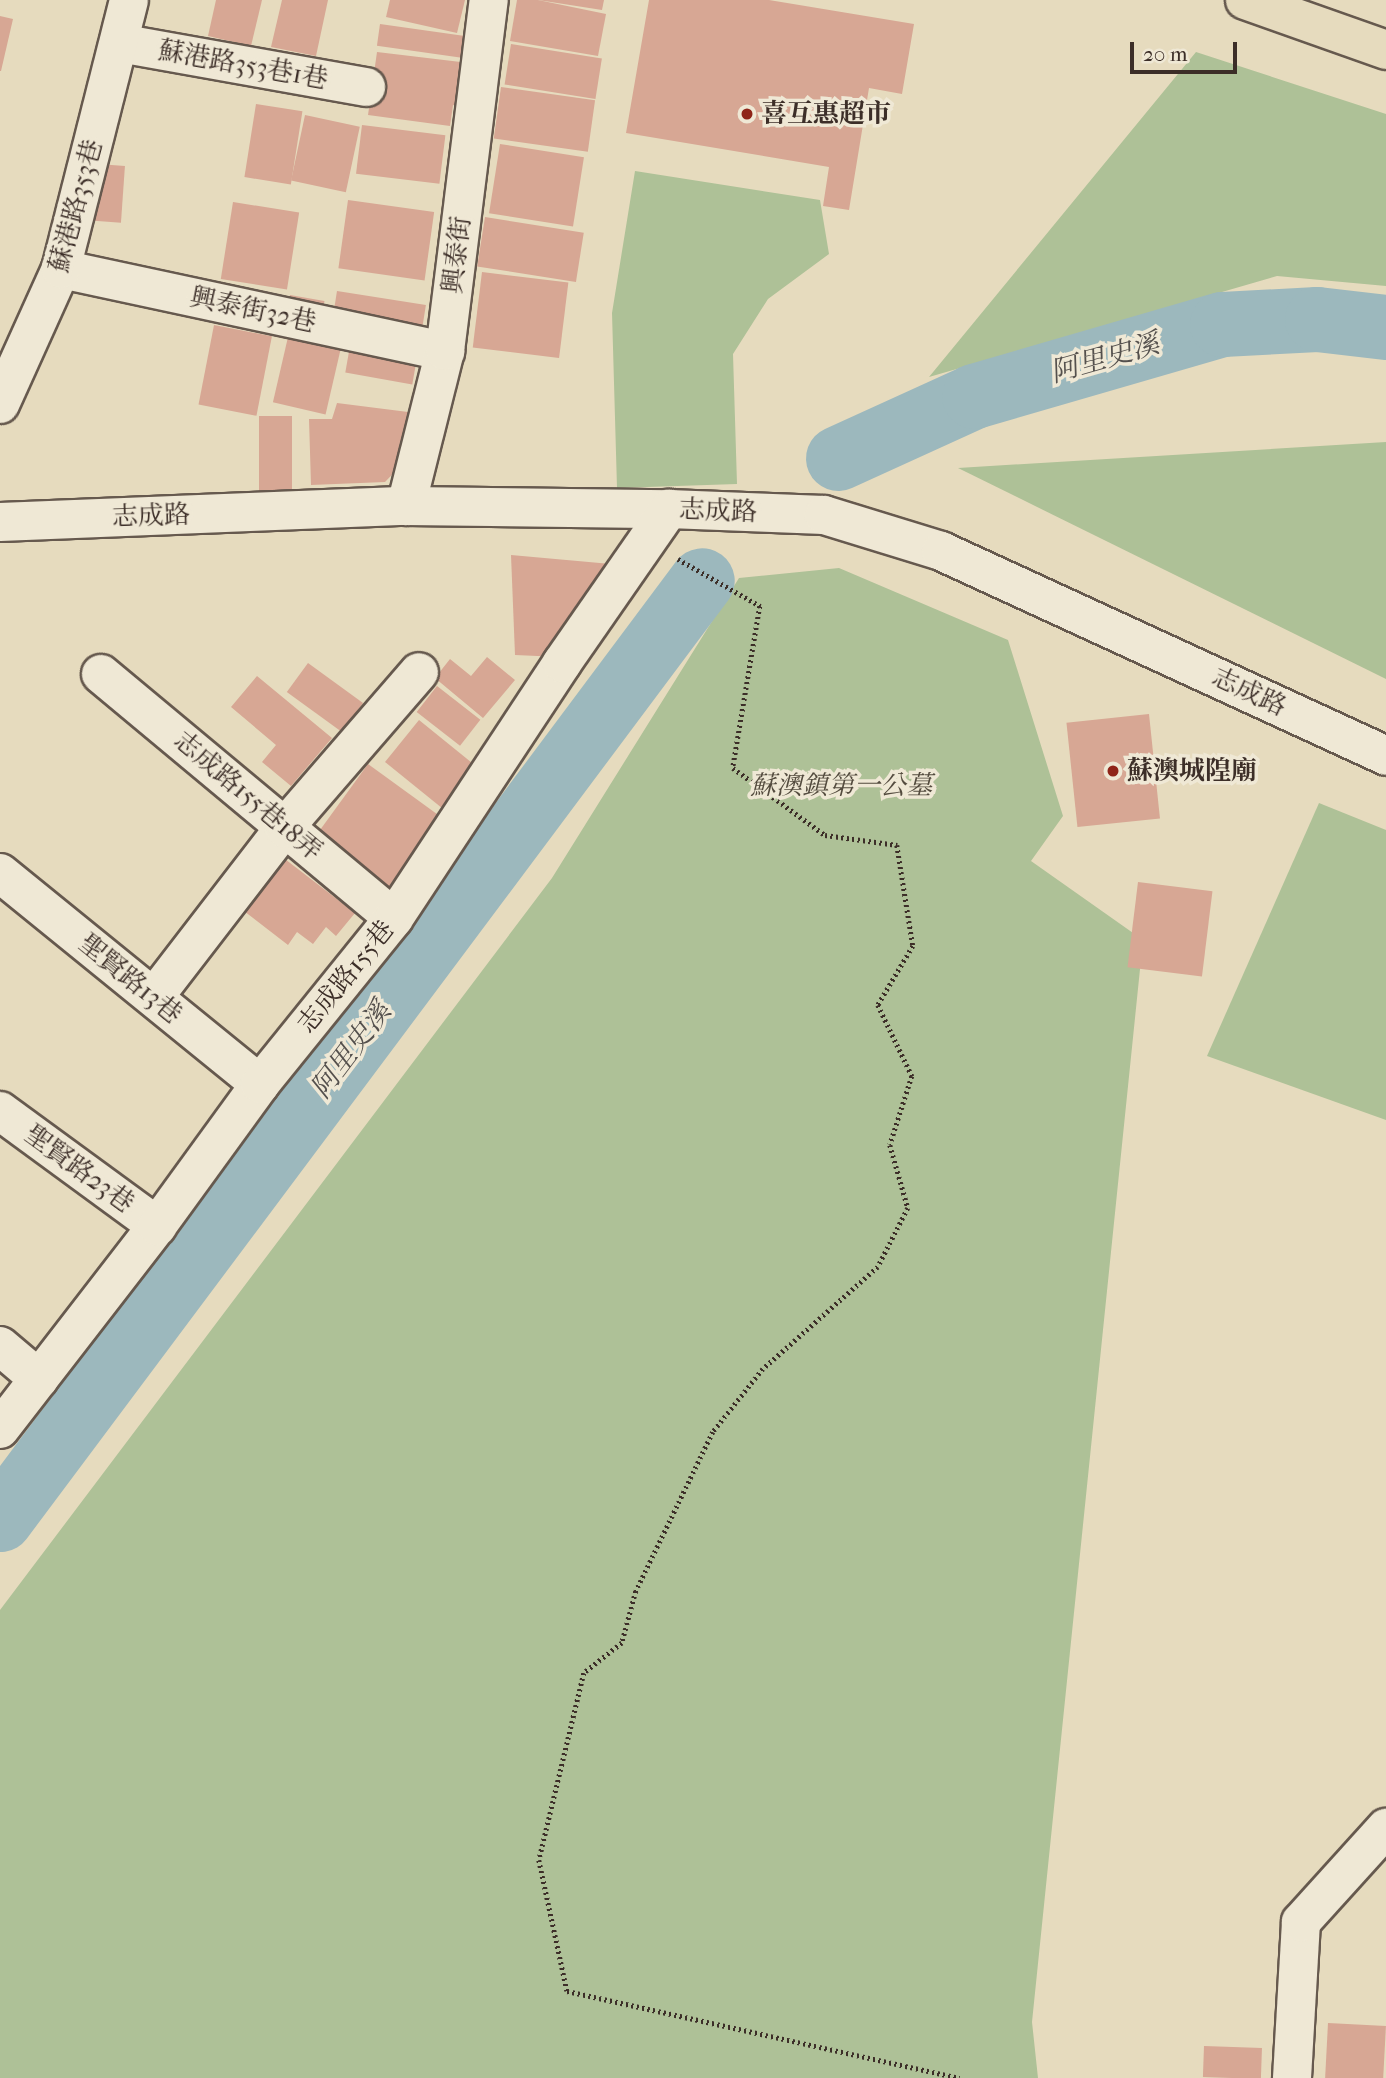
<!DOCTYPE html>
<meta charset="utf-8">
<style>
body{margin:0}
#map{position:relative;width:1386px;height:2078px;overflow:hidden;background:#e6dbbe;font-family:"IM FELL French Canon","Noto Serif TC",serif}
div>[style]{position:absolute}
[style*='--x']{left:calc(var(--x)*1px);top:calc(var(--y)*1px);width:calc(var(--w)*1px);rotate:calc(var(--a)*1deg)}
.green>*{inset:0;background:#aec197}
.river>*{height:65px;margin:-32.5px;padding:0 32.5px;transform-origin:32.5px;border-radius:32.5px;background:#9cb8bd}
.building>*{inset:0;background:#d7a794;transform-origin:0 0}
.path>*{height:4.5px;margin-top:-2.25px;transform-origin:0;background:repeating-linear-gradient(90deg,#3c2e28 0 2px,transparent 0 5.5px)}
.roads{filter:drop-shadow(2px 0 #66594e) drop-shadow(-2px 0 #66594e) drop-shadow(0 2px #66594e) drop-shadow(0 -2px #66594e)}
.minor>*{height:38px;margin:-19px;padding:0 19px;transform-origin:19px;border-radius:19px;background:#efe8d5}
.major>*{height:38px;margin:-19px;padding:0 19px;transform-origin:19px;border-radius:19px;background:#e6dbbe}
.dots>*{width:19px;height:19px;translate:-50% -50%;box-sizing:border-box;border:4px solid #efe8d5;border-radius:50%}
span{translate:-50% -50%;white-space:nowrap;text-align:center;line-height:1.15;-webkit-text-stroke:7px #efe8d5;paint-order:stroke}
.street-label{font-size:26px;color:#3c2e28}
.poi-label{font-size:26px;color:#3c2e28;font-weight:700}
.left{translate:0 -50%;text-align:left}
.park-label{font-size:26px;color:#534b3e;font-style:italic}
.water-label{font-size:28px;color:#54504d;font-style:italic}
.scale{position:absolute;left:1130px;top:42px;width:107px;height:32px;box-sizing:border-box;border:4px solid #3c2e28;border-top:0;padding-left:9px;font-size:21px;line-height:24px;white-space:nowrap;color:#3c2e28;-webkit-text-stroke:5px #efe8d5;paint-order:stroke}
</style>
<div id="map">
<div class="green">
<i style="clip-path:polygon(1196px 52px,1386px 114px,1386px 286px,1277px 276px,929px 377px)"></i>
<i style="clip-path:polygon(635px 171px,820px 200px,829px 254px,768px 299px,733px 354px,737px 484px,617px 488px,612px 313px)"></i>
<i style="clip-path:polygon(1386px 442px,1386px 679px,958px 468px)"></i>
<i style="clip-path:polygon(839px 568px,1008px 640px,1063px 816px,1031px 861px,1143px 940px,1032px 2022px,1038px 2078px,0 2078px,0 1610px,552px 878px,739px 578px)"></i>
<i style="clip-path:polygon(1319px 803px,1386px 830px,1386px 1120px,1207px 1056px)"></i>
</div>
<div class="river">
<i style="--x:838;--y:458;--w:149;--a:-24.5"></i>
<i style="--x:974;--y:396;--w:258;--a:-16.2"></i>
<i style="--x:1222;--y:324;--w:95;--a:-3"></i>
<i style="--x:1317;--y:319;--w:69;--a:6.6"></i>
<i style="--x:0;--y:1519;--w:1172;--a:-53.22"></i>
</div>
<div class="building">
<i style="clip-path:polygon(216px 0,262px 0,251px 46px,208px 36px)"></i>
<i style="clip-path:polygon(282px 0,328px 0,316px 56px,271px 47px)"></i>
<i style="clip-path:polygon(390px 0,465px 0,457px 33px,386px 17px)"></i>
<i style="clip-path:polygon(517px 0,538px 0,606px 14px,598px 56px,510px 41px)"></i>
<i style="clip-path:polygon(538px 0,604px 0,602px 10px)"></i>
<i style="clip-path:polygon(649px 0,769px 0,914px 24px,902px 94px,869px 88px,849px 210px,823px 206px,829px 167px,626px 133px)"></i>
<i style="clip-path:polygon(0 16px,13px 19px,1px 71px,0 71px)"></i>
<i style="left:380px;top:24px;width:91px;height:22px;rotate:8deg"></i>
<i style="left:511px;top:44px;width:92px;height:41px;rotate:9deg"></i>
<i style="clip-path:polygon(377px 52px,469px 63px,463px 107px,453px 105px,450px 126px,368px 115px)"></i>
<i style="left:501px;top:87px;width:95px;height:52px;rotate:8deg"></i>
<i style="left:256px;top:104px;width:47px;height:74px;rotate:9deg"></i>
<i style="left:305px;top:115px;width:56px;height:67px;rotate:12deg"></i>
<i style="left:362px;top:125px;width:84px;height:49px;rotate:7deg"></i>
<i style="left:500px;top:144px;width:85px;height:70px;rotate:9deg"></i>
<i style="left:98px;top:164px;width:27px;height:57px;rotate:4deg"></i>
<i style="left:348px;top:200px;width:87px;height:69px;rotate:8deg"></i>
<i style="left:233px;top:202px;width:67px;height:78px;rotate:9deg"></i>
<i style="left:485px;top:217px;width:100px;height:50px;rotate:9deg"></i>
<i style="left:482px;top:272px;width:87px;height:76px;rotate:7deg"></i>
<i style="left:337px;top:291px;width:90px;height:23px;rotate:9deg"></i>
<i style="left:290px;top:295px;width:35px;height:14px;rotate:10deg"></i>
<i style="left:214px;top:325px;width:59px;height:81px;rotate:11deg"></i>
<i style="left:288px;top:337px;width:54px;height:67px;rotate:13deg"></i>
<i style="left:350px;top:346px;width:68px;height:27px;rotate:10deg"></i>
<i style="clip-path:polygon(337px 403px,416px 413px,410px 456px,385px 482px,311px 485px,309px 419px,332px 419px)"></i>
<i style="left:259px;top:416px;width:33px;height:75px"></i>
<i style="clip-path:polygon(511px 555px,622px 565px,560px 657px,515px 655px)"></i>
<i style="clip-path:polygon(487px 657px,515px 680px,483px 718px,435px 678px,450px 659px,471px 676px)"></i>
<i style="left:308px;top:663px;width:68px;height:36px;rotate:36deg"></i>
<i style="clip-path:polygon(257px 676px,332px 738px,291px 786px,262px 762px,276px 745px,231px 707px)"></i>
<i style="left:437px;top:686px;width:55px;height:33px;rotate:38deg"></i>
<i style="left:1149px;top:714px;width:105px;height:83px;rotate:84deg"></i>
<i style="left:419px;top:720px;width:78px;height:54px;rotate:39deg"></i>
<i style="left:368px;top:764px;width:92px;height:98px;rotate:36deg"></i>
<i style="clip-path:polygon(281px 856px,355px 913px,336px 936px,326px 927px,313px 944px,297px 932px,288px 945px,240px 908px)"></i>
<i style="left:1138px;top:882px;width:75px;height:86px;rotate:7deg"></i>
<i style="left:1328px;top:2023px;width:58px;height:55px;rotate:3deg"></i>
<i style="left:1204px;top:2046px;width:58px;height:31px;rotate:2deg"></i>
</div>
<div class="path">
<i style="--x:678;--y:559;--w:95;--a:29.8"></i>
<i style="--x:760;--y:606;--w:164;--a:99.5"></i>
<i style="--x:733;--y:768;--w:114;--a:36.1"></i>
<i style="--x:825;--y:835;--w:73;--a:7.9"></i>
<i style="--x:897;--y:845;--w:102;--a:81"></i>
<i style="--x:913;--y:946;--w:69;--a:120.7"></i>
<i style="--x:878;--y:1005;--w:79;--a:64.4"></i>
<i style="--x:912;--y:1076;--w:72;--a:107.7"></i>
<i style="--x:890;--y:1145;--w:66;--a:74.1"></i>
<i style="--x:908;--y:1208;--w:66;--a:117"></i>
<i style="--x:878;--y:1267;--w:154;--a:138.4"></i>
<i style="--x:763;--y:1369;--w:80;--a:128.4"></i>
<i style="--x:713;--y:1432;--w:177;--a:115.8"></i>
<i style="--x:636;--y:1591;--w:54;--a:105.1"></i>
<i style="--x:622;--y:1643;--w:48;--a:141.7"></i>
<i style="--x:584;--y:1673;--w:192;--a:103.5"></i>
<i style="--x:539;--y:1860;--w:134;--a:77.9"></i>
<i style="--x:567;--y:1991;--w:402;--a:12.5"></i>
</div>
<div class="roads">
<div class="minor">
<i style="--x:119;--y:43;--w:251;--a:10.1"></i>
<i style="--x:61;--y:269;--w:393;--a:12.1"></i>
<i style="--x:0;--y:404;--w:148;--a:-65.7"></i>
<i style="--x:61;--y:269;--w:277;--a:-75.8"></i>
<i style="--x:406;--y:506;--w:160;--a:-75.9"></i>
<i style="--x:445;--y:351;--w:354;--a:-82.9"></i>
<i style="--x:0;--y:522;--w:406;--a:-2.3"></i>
<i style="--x:406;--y:506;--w:263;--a:0.7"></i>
<i style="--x:669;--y:509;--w:155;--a:2.2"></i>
<i style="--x:824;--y:515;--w:122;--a:17.1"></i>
<i style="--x:941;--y:551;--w:490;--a:24.7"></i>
<i style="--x:101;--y:674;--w:381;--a:39.8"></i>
<i style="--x:0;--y:873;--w:335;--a:39.1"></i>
<i style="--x:154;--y:997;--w:213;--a:-52.4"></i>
<i style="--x:284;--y:828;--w:206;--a:-49.1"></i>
<i style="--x:0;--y:1111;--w:195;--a:36.2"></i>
<i style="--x:0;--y:1346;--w:51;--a:40.2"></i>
<i style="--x:0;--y:1429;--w:257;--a:-52.3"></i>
<i style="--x:157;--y:1226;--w:175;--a:-54"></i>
<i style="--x:260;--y:1084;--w:213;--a:-51.1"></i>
<i style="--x:394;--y:918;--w:305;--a:-56.6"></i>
<i style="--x:562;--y:663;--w:188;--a:-55.2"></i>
<i style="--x:1292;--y:2078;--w:156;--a:-86.7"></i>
<i style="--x:1301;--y:1922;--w:127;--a:-47.9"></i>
</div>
<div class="major">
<i style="--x:1245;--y:0;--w:150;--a:19.5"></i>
</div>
</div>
<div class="dots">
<i style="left:747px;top:114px;background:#8f2418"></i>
<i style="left:1113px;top:771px;background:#8f2418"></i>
</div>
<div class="street-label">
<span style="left:243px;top:65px;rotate:10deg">蘇港路353巷1巷</span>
<span style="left:76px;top:206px;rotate:-75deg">蘇港路353巷</span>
<span style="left:457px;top:255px;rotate:-83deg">興泰街</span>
<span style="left:253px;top:310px;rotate:12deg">興泰街32巷</span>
<span style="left:718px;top:511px;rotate:2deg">志成路</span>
<span style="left:151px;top:516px;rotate:-2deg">志成路</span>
<span style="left:1249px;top:692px;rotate:25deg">志成路</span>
<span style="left:248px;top:796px;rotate:40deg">志成路155巷18弄</span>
<span style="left:346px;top:977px;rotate:-51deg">志成路155巷</span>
<span style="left:130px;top:979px;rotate:39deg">聖賢路13巷</span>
<span style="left:79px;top:1169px;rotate:36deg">聖賢路23巷</span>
</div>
<div class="poi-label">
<span class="left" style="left:761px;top:114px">喜互惠超市</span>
<span class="left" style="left:1127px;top:771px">蘇澳城隍廟</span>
</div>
<div class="park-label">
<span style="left:841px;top:786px">蘇澳鎮第一公墓</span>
</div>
<div class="water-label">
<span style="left:1105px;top:358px;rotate:-16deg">阿里史溪</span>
<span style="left:351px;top:1050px;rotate:-53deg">阿里史溪</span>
</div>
<div class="scale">20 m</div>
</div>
